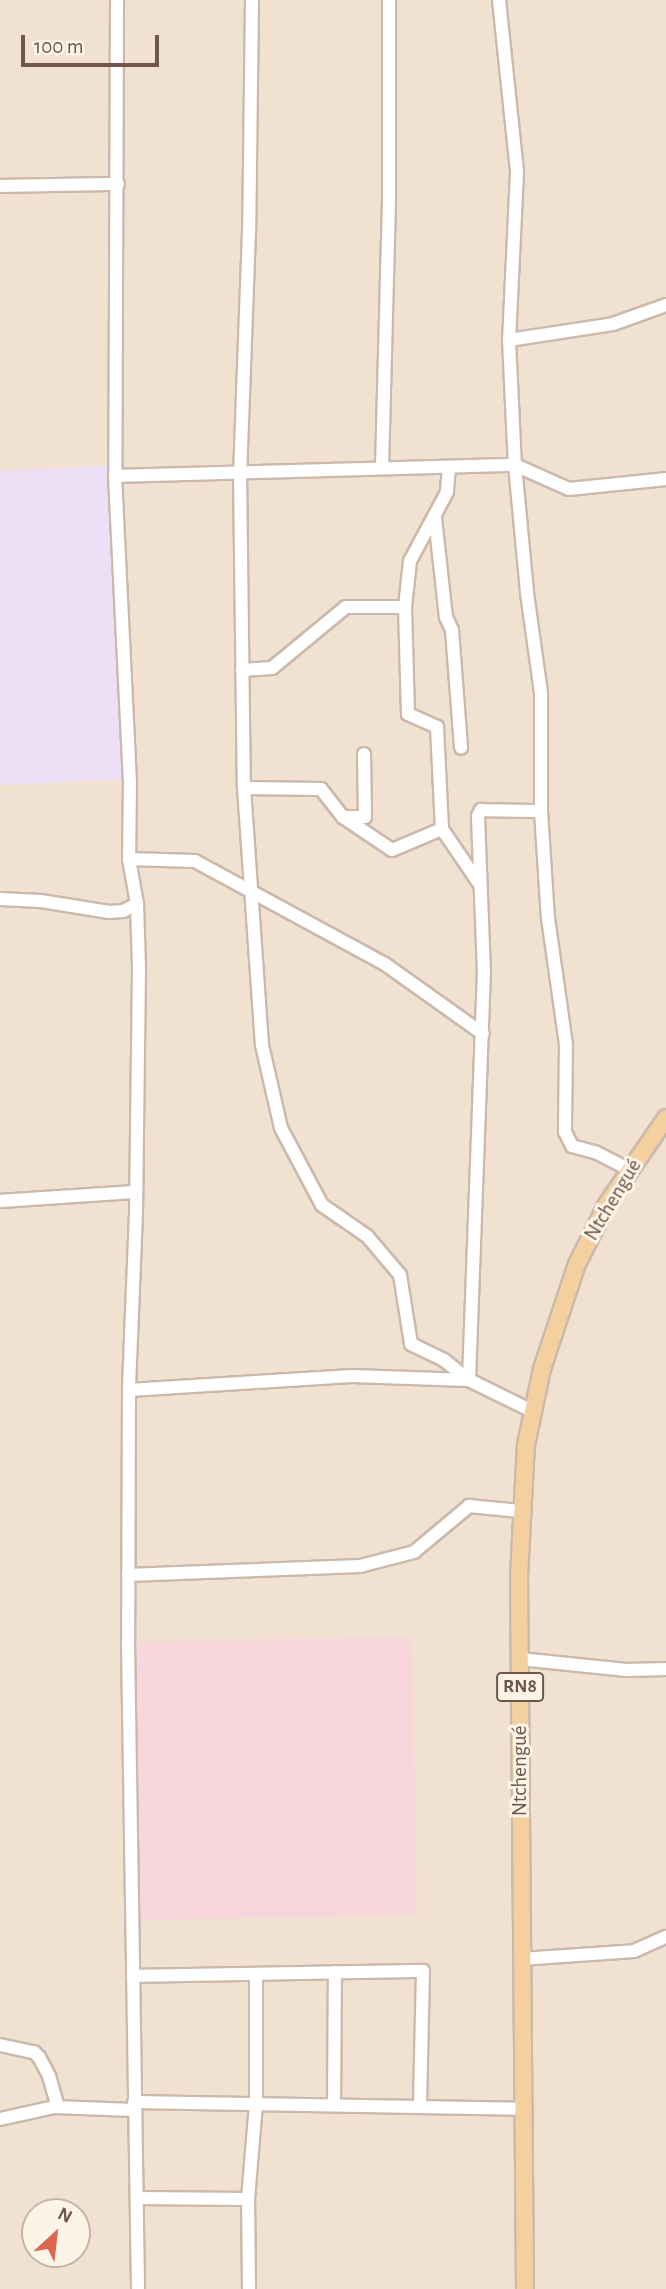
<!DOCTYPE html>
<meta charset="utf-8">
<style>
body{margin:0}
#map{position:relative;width:666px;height:2289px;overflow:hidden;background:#faefe2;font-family:"Alegreya Sans",sans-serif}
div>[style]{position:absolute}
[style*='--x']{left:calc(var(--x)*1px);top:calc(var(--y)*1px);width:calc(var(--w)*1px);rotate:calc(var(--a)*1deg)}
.residential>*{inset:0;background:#f1e1d1}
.education>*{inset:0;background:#ecdff6}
.medical>*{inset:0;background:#f7d6dc;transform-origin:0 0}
.roads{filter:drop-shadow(2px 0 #ccb9ad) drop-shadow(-2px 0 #ccb9ad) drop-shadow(0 2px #ccb9ad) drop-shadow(0 -2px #ccb9ad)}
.minor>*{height:12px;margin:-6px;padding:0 6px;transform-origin:6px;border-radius:6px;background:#fff}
.major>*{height:16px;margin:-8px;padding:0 8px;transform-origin:8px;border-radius:8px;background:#f4d09f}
span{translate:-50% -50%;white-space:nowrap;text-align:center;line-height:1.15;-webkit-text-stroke:6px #fdf4e8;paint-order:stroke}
.shield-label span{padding:2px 5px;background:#fdf4e8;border:2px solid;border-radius:5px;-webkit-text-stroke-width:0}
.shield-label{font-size:19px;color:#6f564b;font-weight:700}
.street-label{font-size:21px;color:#6f564b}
.north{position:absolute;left:21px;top:2198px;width:70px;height:70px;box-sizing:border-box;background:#fdf4e8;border:2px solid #c4b5a9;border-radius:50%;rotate:27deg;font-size:19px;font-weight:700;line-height:28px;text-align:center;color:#6f564b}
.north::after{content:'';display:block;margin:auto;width:24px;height:32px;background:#db6750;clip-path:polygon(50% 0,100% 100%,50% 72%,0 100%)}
.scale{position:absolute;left:21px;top:35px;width:138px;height:32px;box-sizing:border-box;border:4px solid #6f564b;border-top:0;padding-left:9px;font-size:21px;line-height:24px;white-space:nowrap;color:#6f564b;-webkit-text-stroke:5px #fdf4e8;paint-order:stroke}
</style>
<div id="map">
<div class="residential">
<i style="clip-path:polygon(evenodd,0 0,666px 0,666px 2289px,0 2289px,0 0,35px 2212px,77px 2212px,77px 2254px,35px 2254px,35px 2212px)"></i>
</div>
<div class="education">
<i style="clip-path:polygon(107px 466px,126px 779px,0 785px,0 471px)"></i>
</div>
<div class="medical">
<i style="left:412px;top:1637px;width:278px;height:278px;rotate:89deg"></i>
</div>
<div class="roads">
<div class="minor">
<i style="--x:117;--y:0;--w:476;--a:90.2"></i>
<i style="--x:115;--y:476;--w:306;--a:87.2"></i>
<i style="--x:130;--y:782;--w:77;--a:90.7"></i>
<i style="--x:129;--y:859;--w:46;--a:79.9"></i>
<i style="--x:137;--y:904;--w:64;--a:88.2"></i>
<i style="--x:139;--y:968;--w:245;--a:90.7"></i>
<i style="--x:136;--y:1213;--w:177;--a:92.3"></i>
<i style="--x:129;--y:1390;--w:253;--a:90.2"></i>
<i style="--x:128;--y:1643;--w:646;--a:89.11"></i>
<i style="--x:252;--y:0;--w:231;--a:90.7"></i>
<i style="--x:249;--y:231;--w:241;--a:92.1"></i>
<i style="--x:240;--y:472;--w:316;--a:89.3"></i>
<i style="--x:244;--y:788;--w:258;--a:86"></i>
<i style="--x:262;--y:1045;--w:85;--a:77.1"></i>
<i style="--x:281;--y:1128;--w:87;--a:62"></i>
<i style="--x:322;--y:1205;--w:55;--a:34.6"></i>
<i style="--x:367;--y:1236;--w:51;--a:49.8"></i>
<i style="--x:400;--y:1275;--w:70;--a:80.9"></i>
<i style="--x:411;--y:1344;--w:37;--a:26"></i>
<i style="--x:444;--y:1360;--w:32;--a:39"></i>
<i style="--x:499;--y:0;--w:173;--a:84"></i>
<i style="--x:517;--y:172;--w:168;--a:92.7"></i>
<i style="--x:509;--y:340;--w:125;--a:87.3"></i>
<i style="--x:515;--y:465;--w:129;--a:84.6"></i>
<i style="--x:527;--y:593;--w:101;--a:82"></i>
<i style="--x:541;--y:693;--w:118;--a:90"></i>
<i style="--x:541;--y:811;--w:107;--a:86.3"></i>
<i style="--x:548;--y:918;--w:127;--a:81.9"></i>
<i style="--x:566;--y:1044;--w:88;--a:90.7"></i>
<i style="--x:565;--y:1132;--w:16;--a:63"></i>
<i style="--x:572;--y:1146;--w:24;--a:15"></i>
<i style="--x:595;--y:1152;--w:38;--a:27"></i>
<i style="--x:0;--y:186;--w:118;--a:-1"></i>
<i style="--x:509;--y:340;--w:105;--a:-8.7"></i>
<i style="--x:613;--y:324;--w:56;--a:-19.7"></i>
<i style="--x:449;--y:467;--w:25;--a:95"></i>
<i style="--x:447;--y:492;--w:78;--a:118.2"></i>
<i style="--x:410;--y:561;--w:46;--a:96.2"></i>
<i style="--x:405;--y:607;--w:107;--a:88.4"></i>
<i style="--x:408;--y:714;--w:32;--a:24"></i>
<i style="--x:437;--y:727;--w:102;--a:87.2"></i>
<i style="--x:442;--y:829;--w:68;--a:55.8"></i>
<i style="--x:382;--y:468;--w:267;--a:-88.5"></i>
<i style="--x:389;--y:201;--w:201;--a:-90"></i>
<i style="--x:115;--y:476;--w:400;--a:-1.6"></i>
<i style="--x:515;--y:465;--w:59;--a:24"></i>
<i style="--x:569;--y:489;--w:98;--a:-5.9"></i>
<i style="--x:435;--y:518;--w:100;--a:83.7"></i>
<i style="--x:446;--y:617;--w:14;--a:65"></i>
<i style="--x:452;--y:630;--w:118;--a:85.6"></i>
<i style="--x:242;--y:670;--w:30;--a:-4"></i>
<i style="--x:272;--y:668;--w:96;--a:-39.5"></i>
<i style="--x:346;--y:607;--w:59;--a:0"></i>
<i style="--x:244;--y:788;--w:77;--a:0.7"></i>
<i style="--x:321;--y:789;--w:36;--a:52"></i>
<i style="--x:343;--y:817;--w:22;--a:0"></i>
<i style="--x:365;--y:817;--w:63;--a:-90.9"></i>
<i style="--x:343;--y:817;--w:59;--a:34"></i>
<i style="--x:392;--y:850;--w:54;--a:-22.8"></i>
<i style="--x:129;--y:859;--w:66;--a:1.7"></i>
<i style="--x:195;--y:861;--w:216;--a:28.5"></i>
<i style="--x:385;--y:964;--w:120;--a:35.5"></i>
<i style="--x:0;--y:899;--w:41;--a:2.8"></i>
<i style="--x:41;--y:901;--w:69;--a:9.2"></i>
<i style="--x:109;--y:912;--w:14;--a:-4"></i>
<i style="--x:123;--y:911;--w:16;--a:-27"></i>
<i style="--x:0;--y:1201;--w:136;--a:-3.8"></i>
<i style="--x:469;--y:1380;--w:407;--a:-87.9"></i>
<i style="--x:484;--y:973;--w:157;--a:-92.2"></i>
<i style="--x:478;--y:816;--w:7;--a:-63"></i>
<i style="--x:481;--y:810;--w:60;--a:1"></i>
<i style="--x:129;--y:1390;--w:223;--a:-3.6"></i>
<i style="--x:352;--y:1376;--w:117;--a:2"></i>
<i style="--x:469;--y:1380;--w:70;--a:26.2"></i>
<i style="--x:128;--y:1575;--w:232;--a:-2.2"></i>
<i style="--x:360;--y:1566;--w:56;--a:-14.5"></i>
<i style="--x:414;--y:1552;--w:72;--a:-39.9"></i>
<i style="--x:469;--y:1506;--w:51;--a:5.6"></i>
<i style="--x:520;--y:1659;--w:107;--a:5.9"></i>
<i style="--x:626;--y:1670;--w:40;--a:-1.4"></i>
<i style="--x:521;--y:1959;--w:113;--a:-4"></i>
<i style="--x:634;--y:1951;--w:35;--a:-24"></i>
<i style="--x:133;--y:1976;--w:290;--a:-1"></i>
<i style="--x:423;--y:1971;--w:136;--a:91.3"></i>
<i style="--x:0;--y:2045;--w:35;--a:12"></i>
<i style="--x:34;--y:2052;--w:7;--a:45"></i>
<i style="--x:39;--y:2057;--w:21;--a:62"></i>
<i style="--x:49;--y:2076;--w:32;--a:74"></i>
<i style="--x:134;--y:2102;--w:389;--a:1"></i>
<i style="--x:334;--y:2105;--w:133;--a:-89.6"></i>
<i style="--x:0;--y:2119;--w:55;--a:-12.5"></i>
<i style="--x:54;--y:2107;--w:80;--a:2.1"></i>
<i style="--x:137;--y:2198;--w:111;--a:0.5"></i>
<i style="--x:249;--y:2289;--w:90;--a:-90.6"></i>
<i style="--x:248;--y:2199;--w:96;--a:-85.2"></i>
<i style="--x:256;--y:2103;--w:128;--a:-90"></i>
</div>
<div class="major">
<i style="--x:525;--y:2289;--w:712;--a:-90.48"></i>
<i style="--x:519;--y:1577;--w:132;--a:-87"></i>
<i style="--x:526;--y:1445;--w:78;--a:-78.1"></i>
<i style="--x:542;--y:1369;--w:111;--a:-71.6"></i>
<i style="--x:577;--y:1264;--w:67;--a:-63.4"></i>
<i style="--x:607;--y:1204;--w:104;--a:-55.5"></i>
</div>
</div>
<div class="shield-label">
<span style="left:520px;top:1687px">RN8</span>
</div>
<div class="street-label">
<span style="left:613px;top:1200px;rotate:-59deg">Ntchengué</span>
<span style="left:520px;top:1771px;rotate:-90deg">Ntchengué</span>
</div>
<div class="north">N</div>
<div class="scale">100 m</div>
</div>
